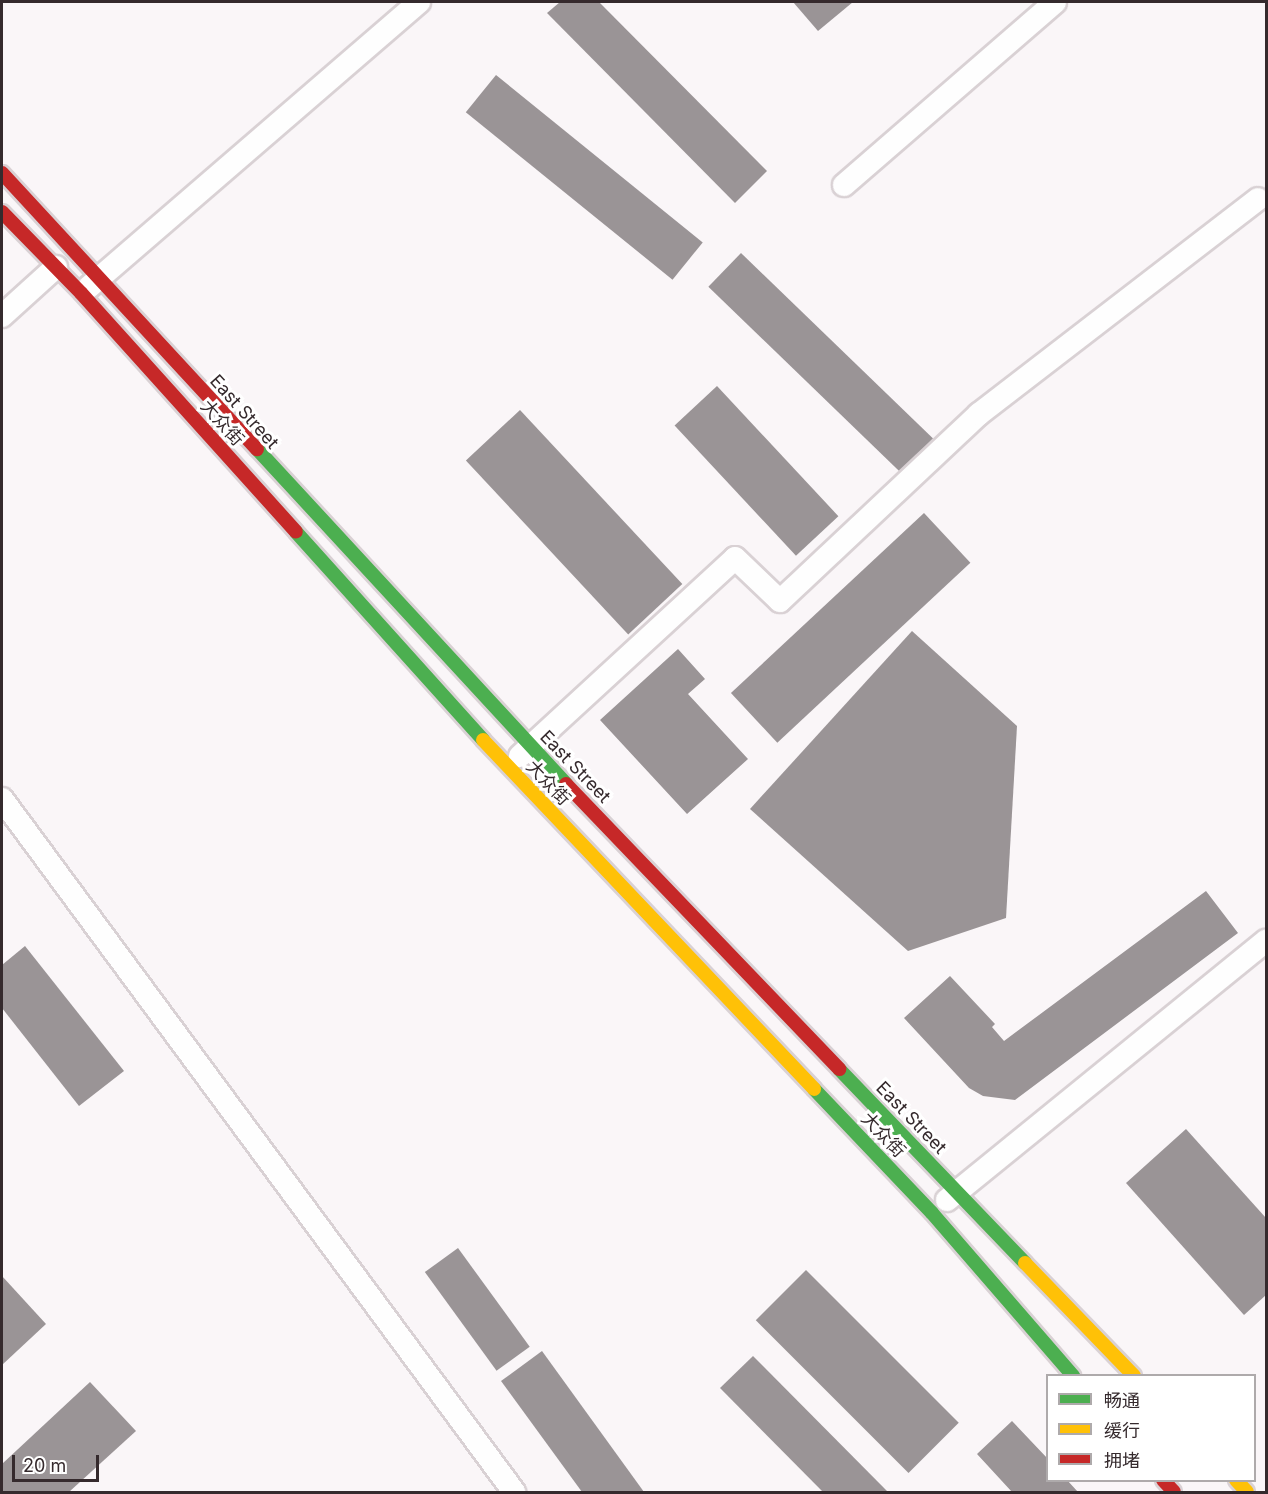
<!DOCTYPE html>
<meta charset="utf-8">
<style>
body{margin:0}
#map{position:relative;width:1268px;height:1494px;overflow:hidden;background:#faf6f8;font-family:Inter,"Noto Sans SC",sans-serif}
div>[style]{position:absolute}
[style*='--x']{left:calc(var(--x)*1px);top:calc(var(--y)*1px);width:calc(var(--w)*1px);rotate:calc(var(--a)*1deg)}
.building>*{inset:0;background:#9a9496;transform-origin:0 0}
.roads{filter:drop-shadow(2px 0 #d9d1d4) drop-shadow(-2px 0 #d9d1d4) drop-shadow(0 2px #d9d1d4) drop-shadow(0 -2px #d9d1d4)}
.street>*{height:22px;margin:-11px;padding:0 11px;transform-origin:11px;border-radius:11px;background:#fefefe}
.fast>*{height:14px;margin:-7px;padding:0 7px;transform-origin:7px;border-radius:7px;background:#4caf50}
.slow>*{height:14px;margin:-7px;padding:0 7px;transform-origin:7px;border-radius:7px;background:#ffc107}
.jam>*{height:14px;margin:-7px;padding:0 7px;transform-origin:7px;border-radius:7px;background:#c62828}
span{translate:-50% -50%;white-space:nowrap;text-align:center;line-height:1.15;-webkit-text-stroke:6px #fff;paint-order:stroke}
.street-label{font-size:18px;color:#352a2d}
.frame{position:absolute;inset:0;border:3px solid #352a2d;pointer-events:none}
.legend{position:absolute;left:1046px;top:1374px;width:210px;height:108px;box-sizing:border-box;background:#fff;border:2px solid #aeaaab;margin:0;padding:8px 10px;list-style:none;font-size:18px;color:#352a2d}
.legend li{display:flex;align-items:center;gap:12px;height:30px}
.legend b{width:30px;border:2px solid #aeaaab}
.scale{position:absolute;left:12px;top:1455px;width:87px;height:27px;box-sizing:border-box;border:3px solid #352a2d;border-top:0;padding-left:8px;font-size:18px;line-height:21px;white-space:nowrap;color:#352a2d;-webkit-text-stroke:4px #fff;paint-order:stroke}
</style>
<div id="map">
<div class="building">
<i style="clip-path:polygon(560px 2px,599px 2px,767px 171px,735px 203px,547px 13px)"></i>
<i style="clip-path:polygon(793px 2px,853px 2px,818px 31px)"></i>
<i style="left:496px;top:75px;width:266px;height:48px;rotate:39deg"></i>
<i style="left:741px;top:253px;width:267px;height:47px;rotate:44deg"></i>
<i style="left:717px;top:386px;width:178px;height:58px;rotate:47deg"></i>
<i style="left:520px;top:410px;width:238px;height:74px;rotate:47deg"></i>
<i style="left:924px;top:513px;width:68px;height:264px;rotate:47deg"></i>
<i style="clip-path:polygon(912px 631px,1017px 726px,1006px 918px,908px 951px,750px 809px)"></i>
<i style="clip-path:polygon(678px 649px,705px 679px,688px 694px,748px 759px,687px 814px,600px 720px)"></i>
<i style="clip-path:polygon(1206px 891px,1238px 933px,1015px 1100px,983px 1096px,969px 1088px,904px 1018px,950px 976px,995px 1024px,992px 1027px,1004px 1041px)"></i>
<i style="clip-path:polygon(25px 946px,124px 1071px,79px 1106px,2px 1008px,2px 965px)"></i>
<i style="clip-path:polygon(1186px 1129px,1266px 1218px,1266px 1295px,1244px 1315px,1126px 1183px)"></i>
<i style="left:458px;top:1248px;width:122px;height:41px;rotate:54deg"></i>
<i style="left:806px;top:1270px;width:216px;height:71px;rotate:45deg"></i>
<i style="clip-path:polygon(2px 1276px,46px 1324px,2px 1365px)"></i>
<i style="clip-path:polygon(542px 1351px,644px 1492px,582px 1492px,501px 1381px)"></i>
<i style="clip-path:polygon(753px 1356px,888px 1492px,823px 1492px,720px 1388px)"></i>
<i style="clip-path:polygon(90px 1382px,136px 1431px,69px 1492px,3px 1492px,2px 1464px)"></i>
<i style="clip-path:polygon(1012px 1421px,1048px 1459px,1048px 1480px,1067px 1480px,1078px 1492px,1012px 1492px,977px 1454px)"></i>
</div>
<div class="roads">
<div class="street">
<i style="--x:844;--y:185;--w:279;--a:-40.9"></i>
<i style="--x:89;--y:287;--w:436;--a:-40.8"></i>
<i style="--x:2;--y:316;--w:73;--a:-42.2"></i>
<i style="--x:520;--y:756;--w:292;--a:-42.6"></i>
<i style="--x:735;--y:558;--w:62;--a:43.7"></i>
<i style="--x:780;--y:601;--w:273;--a:-43.2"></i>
<i style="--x:979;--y:414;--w:352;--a:-37.6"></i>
<i style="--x:2;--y:799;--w:862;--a:53.54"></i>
<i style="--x:947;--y:1200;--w:411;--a:-39.1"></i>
</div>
<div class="fast">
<i style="--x:257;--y:449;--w:456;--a:47.3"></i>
<i style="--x:296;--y:532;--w:280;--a:48"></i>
<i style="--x:839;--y:1069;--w:269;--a:46.2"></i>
<i style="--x:814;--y:1089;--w:171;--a:46.4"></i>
<i style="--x:932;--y:1213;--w:216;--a:49.1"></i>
</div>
<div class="slow">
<i style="--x:483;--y:740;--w:481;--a:46.5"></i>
<i style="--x:1025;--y:1263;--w:157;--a:46"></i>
<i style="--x:1236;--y:1480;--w:16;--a:47"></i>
</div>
<div class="jam">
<i style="--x:2;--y:173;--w:376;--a:47.3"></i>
<i style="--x:2;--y:212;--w:113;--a:45.7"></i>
<i style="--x:81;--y:293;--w:321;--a:48"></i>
<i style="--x:566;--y:784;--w:395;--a:46.2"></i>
<i style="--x:1163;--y:1480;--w:16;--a:47"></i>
</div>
</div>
<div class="street-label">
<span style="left:244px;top:412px;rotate:48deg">East Street</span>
<span style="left:222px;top:423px;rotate:48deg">大众街</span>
<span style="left:575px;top:767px;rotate:46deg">East Street</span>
<span style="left:548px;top:783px;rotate:46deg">大众街</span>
<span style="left:911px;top:1118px;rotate:46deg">East Street</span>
<span style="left:883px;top:1135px;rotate:46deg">大众街</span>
</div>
<div class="frame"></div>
<ul class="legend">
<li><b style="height:8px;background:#4caf50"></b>畅通</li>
<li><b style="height:8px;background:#ffc107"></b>缓行</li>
<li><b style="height:8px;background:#c62828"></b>拥堵</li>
</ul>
<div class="scale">20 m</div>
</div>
